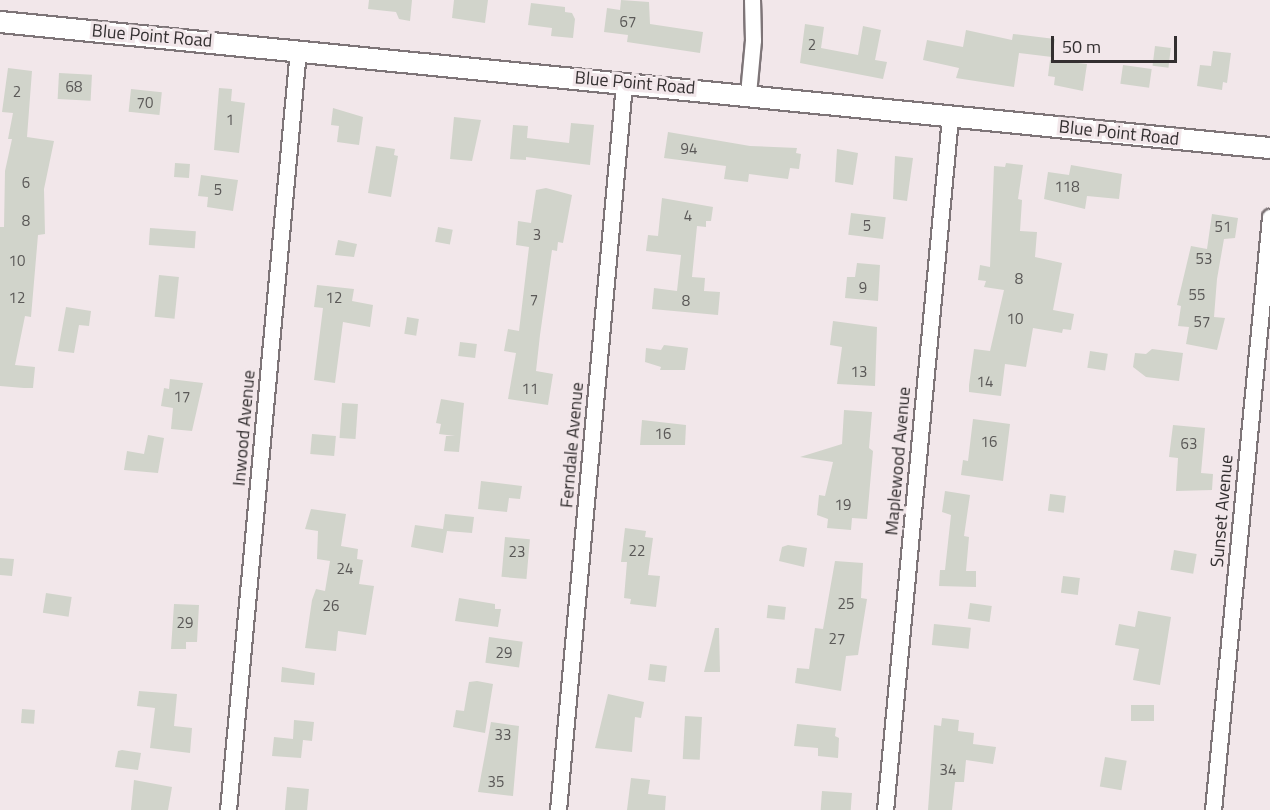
<!DOCTYPE html>
<style>
body{margin:0}
#map{position:relative;width:1270px;height:810px;overflow:hidden;background:#f2e7ea;font-family:"Titillium Web",sans-serif}
div>[style]{position:absolute}
[style*='--x']{left:calc(var(--x)*1px);top:calc(var(--y)*1px);width:calc(var(--w)*1px);rotate:calc(var(--a)*1deg)}
.building>*{inset:0;background:#d1d4cb;transform-origin:0 0}
.roads{filter:drop-shadow(2px 0 #7e7578) drop-shadow(-2px 0 #7e7578) drop-shadow(0 2px #7e7578) drop-shadow(0 -2px #7e7578)}
.minor>*{height:15px;margin:-7.5px;padding:0 7.5px;transform-origin:7.5px;border-radius:7.5px;background:#fff}
.tertiary>*{height:20px;margin:-10px;padding:0 10px;transform-origin:10px;border-radius:10px;background:#fff}
span{translate:-50% -50%;white-space:nowrap;text-align:center;line-height:1.15;-webkit-text-stroke:6px #f2e7ea;paint-order:stroke}
.number-label{font-size:15px;color:#5a5857}
.number-label span{-webkit-text-stroke-width:0}
.street-label{font-size:18px;color:#332f30}
.scale{position:absolute;left:1051px;top:36px;width:126px;height:27px;box-sizing:border-box;border:3px solid #332f30;border-top:0;padding-left:8px;font-size:18px;line-height:21px;white-space:nowrap;color:#332f30;-webkit-text-stroke:4px #f2e7ea;paint-order:stroke}
</style>
<div id="map">
<div class="building">
<i style="clip-path:polygon(369px 0,412px 0,410px 21px,399px 19px,396px 12px,368px 9px)"></i>
<i style="clip-path:polygon(454px 0,488px 0,485px 23px,452px 18px)"></i>
<i style="clip-path:polygon(621px 0,649px 2px,650px 24px,703px 32px,700px 53px,627px 42px,628px 35px,604px 32px,607px 8px,620px 10px)"></i>
<i style="clip-path:polygon(531px 3px,565px 7px,565px 12px,572px 13px,575px 19px,573px 38px,551px 36px,552px 28px,528px 25px)"></i>
<i style="clip-path:polygon(805px 24px,824px 27px,821px 48px,858px 55px,863px 26px,881px 30px,875px 60px,887px 62px,883px 79px,800px 63px)"></i>
<i style="clip-path:polygon(966px 30px,1012px 40px,1013px 34px,1055px 39px,1052px 57px,1019px 53px,1014px 87px,956px 78px,959px 68px,923px 60px,927px 40px,963px 47px)"></i>
<i style="left:1155px;top:46px;width:16px;height:20px;rotate:7deg"></i>
<i style="clip-path:polygon(1213px 51px,1231px 53px,1227px 83px,1223px 82px,1222px 90px,1197px 86px,1200px 65px,1211px 66px)"></i>
<i style="clip-path:polygon(1050px 60px,1087px 64px,1083px 91px,1054px 85px,1055px 77px,1048px 76px)"></i>
<i style="left:1123px;top:65px;width:29px;height:19px;rotate:8deg"></i>
<i style="clip-path:polygon(8px 68px,32px 71px,27px 137px,54px 141px,44px 189px,45px 234px,38px 235px,31px 317px,25px 316px,15px 365px,35px 367px,33px 388px,24px 388px,0 386px,0 227px,4px 227px,5px 171px,12px 139px,8px 139px,13px 113px,2px 112px)"></i>
<i style="left:59px;top:73px;width:33px;height:26px;rotate:3deg"></i>
<i style="clip-path:polygon(219px 88px,232px 89px,231px 101px,245px 103px,239px 153px,214px 150px)"></i>
<i style="left:131px;top:89px;width:31px;height:23px;rotate:6deg"></i>
<i style="clip-path:polygon(333px 108px,363px 117px,359px 145px,337px 142px,339px 126px,331px 125px)"></i>
<i style="clip-path:polygon(454px 117px,481px 120px,472px 161px,450px 159px)"></i>
<i style="clip-path:polygon(571px 123px,594px 125px,590px 165px,526px 157px,526px 160px,510px 159px,513px 125px,528px 126px,527px 138px,569px 143px)"></i>
<i style="clip-path:polygon(668px 132px,750px 146px,797px 148px,796px 153px,801px 154px,799px 169px,790px 168px,788px 179px,749px 174px,748px 182px,724px 179px,726px 166px,664px 158px)"></i>
<i style="clip-path:polygon(376px 146px,395px 149px,394px 155px,398px 156px,391px 197px,368px 193px)"></i>
<i style="clip-path:polygon(837px 149px,858px 153px,853px 185px,835px 182px)"></i>
<i style="clip-path:polygon(895px 156px,913px 158px,907px 201px,893px 199px)"></i>
<i style="left:175px;top:163px;width:15px;height:14px;rotate:4deg"></i>
<i style="clip-path:polygon(1006px 163px,1023px 165px,1018px 199px,1022px 200px,1020px 231px,1037px 232px,1035px 257px,1062px 263px,1053px 310px,1074px 314px,1071px 330px,1063px 329px,1062px 333px,1033px 328px,1026px 367px,1005px 364px,1001px 396px,969px 392px,969px 385px,974px 349px,990px 351px,1004px 290px,984px 287px,986px 281px,978px 280px,980px 265px,990px 267px,994px 166px,1005px 167px)"></i>
<i style="clip-path:polygon(1071px 165px,1122px 174px,1119px 199px,1087px 196px,1085px 209px,1044px 199px,1048px 172px,1069px 175px)"></i>
<i style="clip-path:polygon(201px 175px,238px 180px,233px 211px,207px 207px,208px 197px,198px 196px)"></i>
<i style="clip-path:polygon(546px 188px,572px 195px,563px 243px,558px 242px,557px 251px,552px 250px,540px 335px,536px 371px,553px 374px,548px 405px,508px 399px,516px 353px,504px 351px,508px 329px,519px 331px,529px 247px,516px 245px,518px 221px,531px 223px,536px 190px)"></i>
<i style="clip-path:polygon(662px 198px,713px 207px,711px 221px,706px 221px,706px 227px,697px 226px,692px 277px,705px 278px,704px 291px,720px 292px,718px 315px,652px 309px,654px 288px,677px 291px,681px 255px,646px 251px,648px 235px,658px 236px)"></i>
<i style="left:851px;top:213px;width:35px;height:22px;rotate:7deg"></i>
<i style="clip-path:polygon(1212px 214px,1238px 218px,1235px 238px,1224px 239px,1217px 279px,1214px 317px,1225px 318px,1217px 350px,1186px 344px,1189px 327px,1178px 326px,1181px 306px,1177px 305px,1191px 246px,1207px 249px)"></i>
<i style="left:438px;top:227px;width:15px;height:15px;rotate:11deg"></i>
<i style="left:150px;top:228px;width:46px;height:17px;rotate:4deg"></i>
<i style="clip-path:polygon(338px 240px,357px 244px,354px 257px,335px 255px)"></i>
<i style="clip-path:polygon(857px 263px,880px 265px,878px 301px,845px 298px,847px 277px,855px 277px)"></i>
<i style="left:159px;top:275px;width:20px;height:42px;rotate:6deg"></i>
<i style="clip-path:polygon(317px 285px,354px 289px,352px 301px,373px 305px,370px 327px,343px 322px,335px 383px,314px 380px,323px 308px,314px 307px)"></i>
<i style="clip-path:polygon(66px 307px,91px 311px,89px 326px,79px 325px,74px 353px,58px 351px)"></i>
<i style="left:407px;top:317px;width:12px;height:17px;rotate:9deg"></i>
<i style="clip-path:polygon(833px 321px,877px 327px,875px 386px,837px 384px,842px 347px,830px 345px)"></i>
<i style="left:460px;top:342px;width:17px;height:14px;rotate:7deg"></i>
<i style="clip-path:polygon(664px 345px,688px 348px,685px 370px,660px 370px,661px 367px,645px 362px,646px 348px,661px 350px)"></i>
<i style="clip-path:polygon(1152px 349px,1183px 353px,1179px 381px,1146px 377px,1133px 367px,1135px 353px,1146px 354px)"></i>
<i style="left:1090px;top:351px;width:18px;height:17px;rotate:9deg"></i>
<i style="clip-path:polygon(170px 379px,203px 383px,192px 431px,171px 429px,173px 408px,161px 406px,164px 388px,169px 389px)"></i>
<i style="clip-path:polygon(441px 399px,464px 403px,459px 452px,444px 451px,446px 436px,455px 436px,439px 434px,441px 424px,436px 423px)"></i>
<i style="left:342px;top:403px;width:16px;height:35px;rotate:4deg"></i>
<i style="clip-path:polygon(844px 410px,872px 412px,869px 448px,873px 451px,867px 519px,852px 518px,851px 530px,827px 528px,828px 519px,817px 515px,819px 495px,825px 496px,833px 462px,800px 457px,842px 444px)"></i>
<i style="clip-path:polygon(973px 419px,1010px 424px,1003px 481px,961px 475px,963px 460px,968px 461px)"></i>
<i style="clip-path:polygon(642px 420px,686px 425px,685px 445px,640px 445px)"></i>
<i style="clip-path:polygon(1173px 425px,1205px 428px,1201px 473px,1213px 474px,1212px 490px,1176px 491px,1178px 458px,1169px 457px)"></i>
<i style="left:312px;top:434px;width:24px;height:20px;rotate:5deg"></i>
<i style="clip-path:polygon(148px 435px,164px 438px,158px 473px,124px 470px,127px 451px,144px 454px)"></i>
<i style="clip-path:polygon(481px 481px,522px 486px,520px 499px,509px 498px,507px 512px,478px 509px)"></i>
<i style="clip-path:polygon(945px 491px,970px 495px,964px 536px,969px 537px,966px 571px,976px 571px,976px 587px,939px 586px,940px 570px,945px 570px,951px 515px,942px 512px)"></i>
<i style="left:1050px;top:494px;width:16px;height:17px;rotate:7deg"></i>
<i style="clip-path:polygon(311px 509px,346px 514px,341px 546px,358px 549px,357px 559px,363px 560px,359px 584px,374px 586px,366px 635px,338px 631px,336px 651px,305px 648px,312px 600px,316px 589px,325px 591px,330px 561px,317px 559px,318px 531px,305px 529px)"></i>
<i style="clip-path:polygon(445px 514px,474px 517px,472px 533px,447px 531px,443px 553px,411px 547px,415px 525px,443px 529px)"></i>
<i style="clip-path:polygon(625px 528px,646px 531px,645px 537px,653px 538px,648px 575px,660px 576px,656px 607px,630px 604px,631px 599px,624px 598px,627px 562px,621px 562px)"></i>
<i style="left:505px;top:537px;width:25px;height:40px;rotate:5deg"></i>
<i style="clip-path:polygon(788px 545px,807px 548px,804px 567px,779px 561px,782px 547px)"></i>
<i style="left:1174px;top:550px;width:23px;height:20px;rotate:10deg"></i>
<i style="clip-path:polygon(0 558px,14px 559px,12px 576px,0 575px)"></i>
<i style="clip-path:polygon(835px 561px,863px 563px,861px 598px,867px 599px,858px 655px,846px 656px,841px 691px,795px 683px,797px 668px,809px 669px,815px 628px,823px 629px)"></i>
<i style="left:1063px;top:576px;width:17px;height:17px;rotate:7deg"></i>
<i style="left:46px;top:593px;width:26px;height:20px;rotate:9deg"></i>
<i style="clip-path:polygon(459px 598px,495px 604px,495px 609px,501px 609px,498px 627px,455px 621px)"></i>
<i style="left:970px;top:603px;width:22px;height:16px;rotate:8deg"></i>
<i style="clip-path:polygon(174px 604px,199px 605px,197px 642px,186px 642px,186px 649px,171px 649px)"></i>
<i style="left:768px;top:605px;width:18px;height:13px;rotate:6deg"></i>
<i style="clip-path:polygon(1138px 611px,1171px 617px,1160px 685px,1133px 680px,1139px 649px,1115px 645px,1119px 624px,1135px 627px)"></i>
<i style="left:934px;top:624px;width:37px;height:21px;rotate:6deg"></i>
<i style="clip-path:polygon(715px 628px,719px 628px,720px 672px,704px 672px)"></i>
<i style="left:489px;top:637px;width:34px;height:26px;rotate:8deg"></i>
<i style="left:650px;top:664px;width:17px;height:16px;rotate:7deg"></i>
<i style="clip-path:polygon(282px 667px,315px 673px,314px 685px,281px 682px)"></i>
<i style="clip-path:polygon(477px 681px,493px 684px,485px 733px,453px 727px,456px 710px,464px 711px,469px 682px)"></i>
<i style="clip-path:polygon(139px 691px,177px 694px,174px 726px,192px 728px,190px 753px,150px 748px,155px 708px,137px 706px)"></i>
<i style="clip-path:polygon(608px 694px,644px 702px,641px 718px,635px 717px,632px 752px,595px 748px)"></i>
<i style="left:1131px;top:705px;width:23px;height:16px"></i>
<i style="left:22px;top:709px;width:13px;height:14px;rotate:4deg"></i>
<i style="left:685px;top:716px;width:17px;height:43px;rotate:3deg"></i>
<i style="clip-path:polygon(942px 718px,959px 720px,958px 731px,974px 733px,973px 744px,996px 747px,993px 764px,966px 760px,964px 782px,955px 782px,952px 810px,928px 810px,934px 725px,941px 726px)"></i>
<i style="clip-path:polygon(294px 720px,314px 722px,312px 741px,303px 740px,301px 758px,272px 756px,274px 737px,293px 739px)"></i>
<i style="clip-path:polygon(491px 722px,519px 726px,513px 796px,478px 792px)"></i>
<i style="clip-path:polygon(797px 724px,836px 728px,835px 736px,839px 738px,838px 758px,818px 756px,818px 748px,794px 746px)"></i>
<i style="clip-path:polygon(122px 750px,141px 753px,138px 770px,115px 767px,118px 751px)"></i>
<i style="left:1105px;top:757px;width:22px;height:30px;rotate:10deg"></i>
<i style="clip-path:polygon(631px 778px,650px 780px,648px 794px,666px 796px,665px 810px,627px 810px)"></i>
<i style="clip-path:polygon(134px 780px,172px 787px,168px 810px,131px 810px)"></i>
<i style="left:287px;top:787px;width:22px;height:23px;rotate:5deg"></i>
<i style="left:822px;top:791px;width:30px;height:19px;rotate:4deg"></i>
</div>
<div class="roads">
<div class="minor">
<i style="--x:748;--y:94;--w:54;--a:-84.7"></i>
<i style="--x:753;--y:40;--w:40;--a:-91.4"></i>
<i style="--x:228;--y:810;--w:764;--a:-84.74"></i>
<i style="--x:558;--y:810;--w:730;--a:-84.81"></i>
<i style="--x:885;--y:810;--w:696;--a:-84.64"></i>
<i style="--x:1213;--y:810;--w:596;--a:-84.51"></i>
</div>
<div class="tertiary">
<i style="--x:0;--y:22;--w:1276;--a:5.67"></i>
</div>
</div>
<div class="number-label">
<span style="left:628px;top:22px">67</span>
<span style="left:812px;top:45px">2</span>
<span style="left:74px;top:87px">68</span>
<span style="left:17px;top:92px">2</span>
<span style="left:145px;top:103px">70</span>
<span style="left:230px;top:120px">1</span>
<span style="left:689px;top:149px">94</span>
<span style="left:26px;top:183px">6</span>
<span style="left:1067px;top:187px">118</span>
<span style="left:218px;top:190px">5</span>
<span style="left:688px;top:216px">4</span>
<span style="left:26px;top:221px">8</span>
<span style="left:867px;top:226px">5</span>
<span style="left:1223px;top:227px">51</span>
<span style="left:537px;top:235px">3</span>
<span style="left:1204px;top:259px">53</span>
<span style="left:17px;top:261px">10</span>
<span style="left:1019px;top:279px">8</span>
<span style="left:863px;top:288px">9</span>
<span style="left:1197px;top:295px">55</span>
<span style="left:17px;top:298px">12</span>
<span style="left:334px;top:298px">12</span>
<span style="left:534px;top:300px">7</span>
<span style="left:686px;top:301px">8</span>
<span style="left:1015px;top:319px">10</span>
<span style="left:1202px;top:322px">57</span>
<span style="left:859px;top:372px">13</span>
<span style="left:985px;top:382px">14</span>
<span style="left:530px;top:389px">11</span>
<span style="left:182px;top:397px">17</span>
<span style="left:663px;top:434px">16</span>
<span style="left:989px;top:442px">16</span>
<span style="left:1189px;top:444px">63</span>
<span style="left:843px;top:505px">19</span>
<span style="left:637px;top:551px">22</span>
<span style="left:517px;top:552px">23</span>
<span style="left:345px;top:569px">24</span>
<span style="left:846px;top:604px">25</span>
<span style="left:331px;top:606px">26</span>
<span style="left:185px;top:623px">29</span>
<span style="left:837px;top:639px">27</span>
<span style="left:504px;top:653px">29</span>
<span style="left:503px;top:735px">33</span>
<span style="left:948px;top:770px">34</span>
<span style="left:496px;top:782px">35</span>
</div>
<div class="street-label">
<span style="left:152px;top:36px;rotate:5deg">Blue Point Road</span>
<span style="left:635px;top:83px;rotate:5deg">Blue Point Road</span>
<span style="left:1119px;top:133px;rotate:6deg">Blue Point Road</span>
<span style="left:244px;top:428px;rotate:-85deg">Inwood Avenue</span>
<span style="left:572px;top:445px;rotate:-85deg">Ferndale Avenue</span>
<span style="left:898px;top:461px;rotate:-85deg">Maplewood Avenue</span>
<span style="left:1222px;top:511px;rotate:-85deg">Sunset Avenue</span>
</div>
<div class="scale">50 m</div>
</div>
